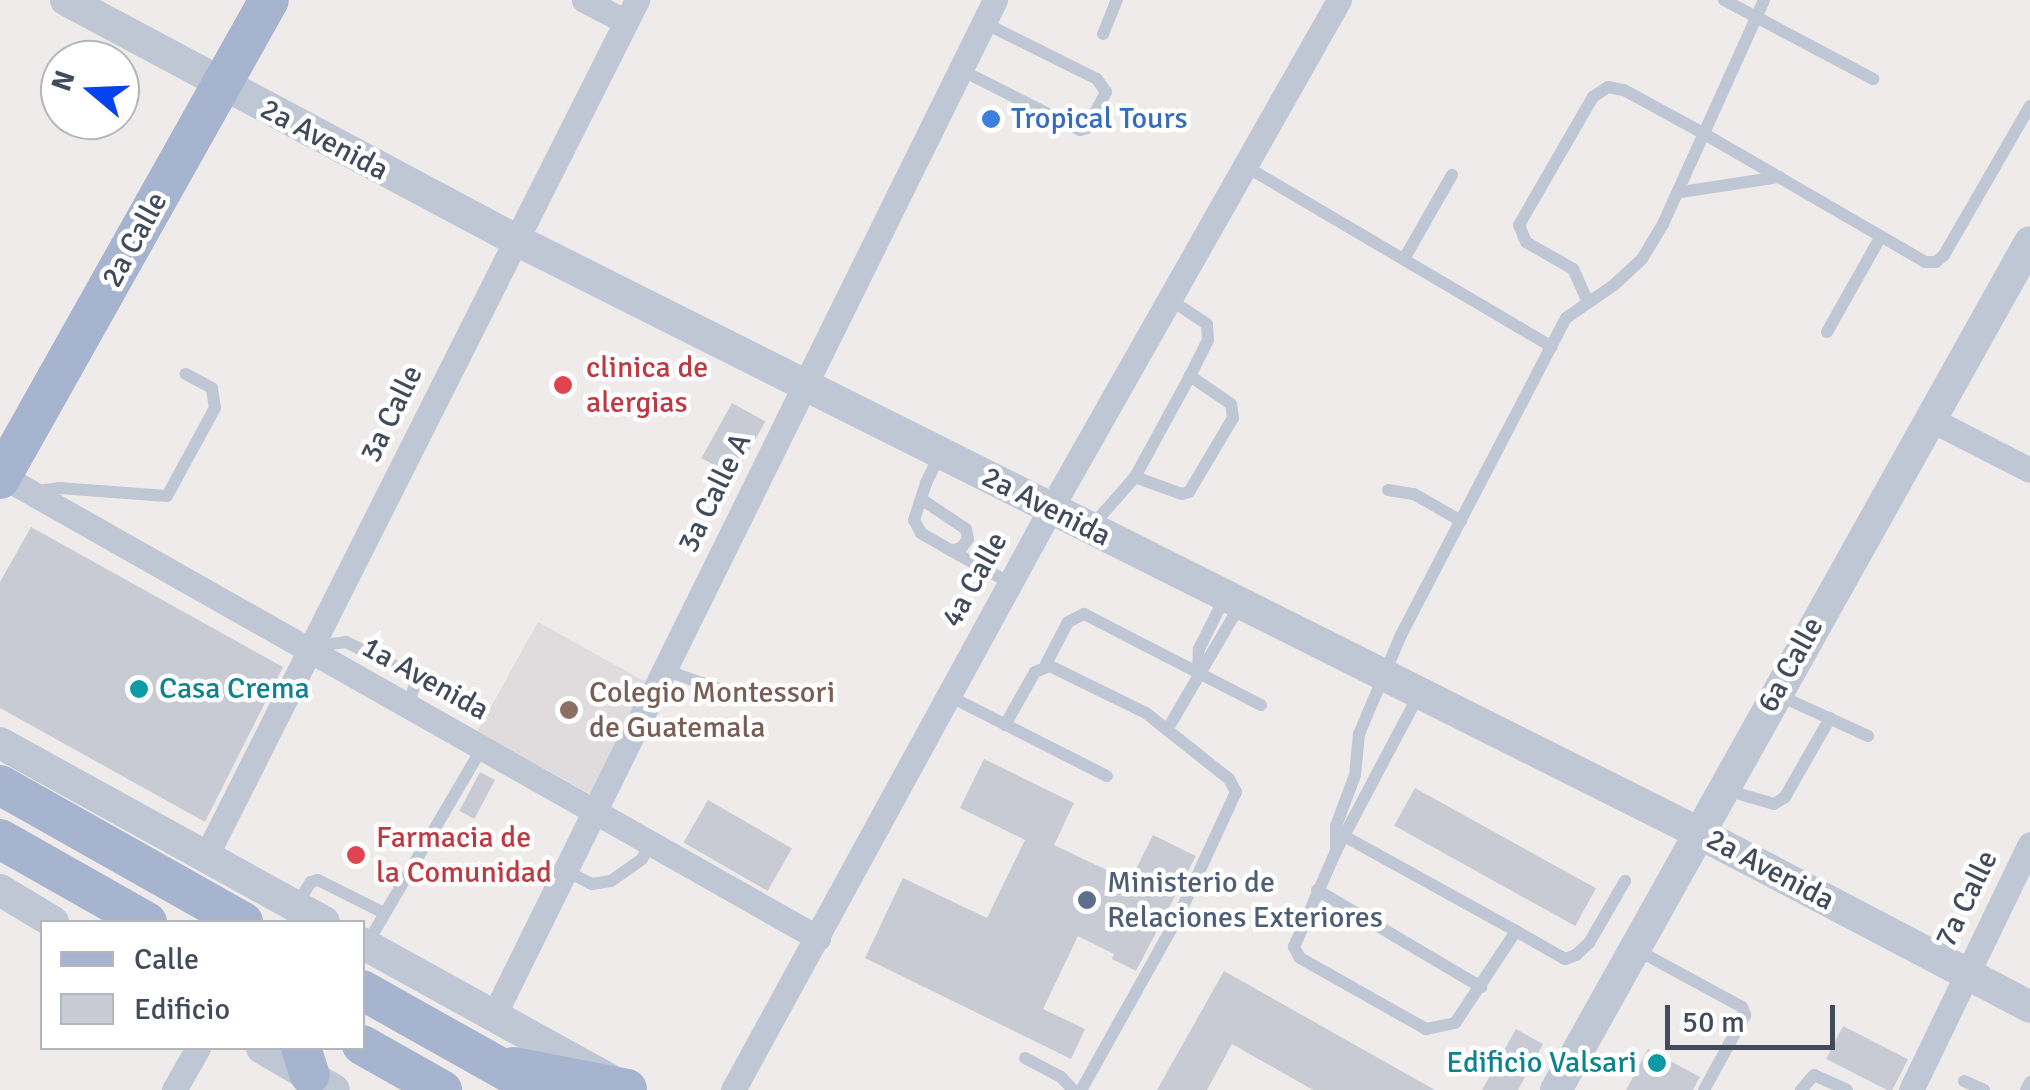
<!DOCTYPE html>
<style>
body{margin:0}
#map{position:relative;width:2030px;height:1090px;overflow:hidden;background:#efebeb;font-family:Signika,sans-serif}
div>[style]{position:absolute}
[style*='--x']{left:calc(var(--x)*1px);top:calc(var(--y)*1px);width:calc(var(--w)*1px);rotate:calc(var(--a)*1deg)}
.education>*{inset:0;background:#e0dcdd;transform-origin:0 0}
.building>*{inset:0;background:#c9cbd4;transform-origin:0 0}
.service>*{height:12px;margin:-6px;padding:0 6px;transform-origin:6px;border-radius:6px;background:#bfc7d5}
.minor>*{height:25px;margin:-12.5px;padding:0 12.5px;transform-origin:12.5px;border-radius:12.5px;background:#bfc7d5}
.tertiary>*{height:32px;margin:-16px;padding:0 16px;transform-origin:16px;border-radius:16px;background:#bfc7d5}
.primary>*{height:40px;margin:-20px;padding:0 20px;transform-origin:20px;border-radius:20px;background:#a7b4cf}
.dots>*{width:28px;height:28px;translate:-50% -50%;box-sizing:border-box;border:5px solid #fff;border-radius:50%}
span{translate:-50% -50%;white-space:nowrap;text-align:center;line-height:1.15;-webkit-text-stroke:9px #fff;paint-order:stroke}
.shop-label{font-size:30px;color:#366cbe}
.left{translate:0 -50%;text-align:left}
.street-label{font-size:30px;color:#424b5b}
.health-label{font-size:30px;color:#be3a42}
.culture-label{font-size:30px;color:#0d838f}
.right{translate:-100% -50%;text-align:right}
.education-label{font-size:30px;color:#785e54}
.service-label{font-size:30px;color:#4e5e75}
.legend{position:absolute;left:40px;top:920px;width:325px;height:130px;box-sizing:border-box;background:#fff;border:2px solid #b3b7bd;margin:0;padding:12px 18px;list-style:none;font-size:30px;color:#424b5b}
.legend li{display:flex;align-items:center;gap:20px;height:50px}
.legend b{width:50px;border:2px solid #b3b7bd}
.north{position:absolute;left:40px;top:40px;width:100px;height:100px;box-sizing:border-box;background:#fff;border:2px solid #b3b7bd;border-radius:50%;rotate:289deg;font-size:28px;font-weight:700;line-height:40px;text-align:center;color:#424b5b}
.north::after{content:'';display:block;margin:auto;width:35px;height:45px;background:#0443ef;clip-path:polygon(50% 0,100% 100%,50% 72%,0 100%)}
.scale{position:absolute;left:1665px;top:1005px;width:170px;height:45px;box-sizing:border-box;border:5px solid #424b5b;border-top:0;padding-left:12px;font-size:30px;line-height:35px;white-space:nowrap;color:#424b5b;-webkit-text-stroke:8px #fff;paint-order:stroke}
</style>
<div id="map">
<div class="education">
<i style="left:538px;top:622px;width:138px;height:125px;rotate:29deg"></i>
</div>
<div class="building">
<i style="left:732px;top:403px;width:38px;height:63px;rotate:29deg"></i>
<i style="clip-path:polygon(31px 527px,283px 667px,205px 822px,0 708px,0 582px)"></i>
<i style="clip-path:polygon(984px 759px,1074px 803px,1054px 845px,1130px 881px,1153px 835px,1196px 856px,1136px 971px,1112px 959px,1114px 954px,1078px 936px,1043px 1009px,1085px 1029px,1071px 1059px,865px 958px,903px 878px,987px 918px,1025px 840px,960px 808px)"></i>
<i style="left:480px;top:772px;width:17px;height:44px;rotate:28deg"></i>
<i style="left:1415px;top:788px;width:207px;height:43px;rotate:29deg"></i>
<i style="left:708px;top:800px;width:97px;height:49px;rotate:30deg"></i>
<i style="clip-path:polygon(1224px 971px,1435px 1090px,1313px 1090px,1232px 1044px,1207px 1090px,1157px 1090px)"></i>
<i style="left:1843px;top:1026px;width:73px;height:37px;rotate:27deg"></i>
<i style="clip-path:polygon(1516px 1029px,1543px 1044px,1518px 1090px,1482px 1090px)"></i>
<i style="clip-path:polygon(1648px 1049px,1700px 1077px,1693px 1090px,1626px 1090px)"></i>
</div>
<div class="service">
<i style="--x:1724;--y:0;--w:169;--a:27.9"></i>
<i style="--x:1103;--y:34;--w:37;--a:-68"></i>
<i style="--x:961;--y:70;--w:133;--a:26.8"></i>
<i style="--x:1080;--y:130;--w:7;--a:-16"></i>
<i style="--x:1087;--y:128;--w:41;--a:-62.2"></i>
<i style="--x:1106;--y:92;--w:16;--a:-125"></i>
<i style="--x:1097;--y:79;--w:126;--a:-153.6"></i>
<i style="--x:1245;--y:166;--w:356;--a:30.5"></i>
<i style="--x:1681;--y:192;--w:100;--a:-8.6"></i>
<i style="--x:1404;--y:259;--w:97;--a:-60.3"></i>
<i style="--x:1587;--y:300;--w:34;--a:-114"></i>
<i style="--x:1573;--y:269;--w:54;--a:-150.1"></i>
<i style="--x:1526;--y:242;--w:18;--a:-112"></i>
<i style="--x:1519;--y:225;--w:148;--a:-60"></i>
<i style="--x:1593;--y:97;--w:18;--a:-34"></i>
<i style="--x:1608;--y:87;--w:16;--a:11"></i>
<i style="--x:1624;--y:90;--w:88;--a:28.6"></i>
<i style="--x:1701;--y:132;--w:259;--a:30.1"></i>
<i style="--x:1925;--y:262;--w:11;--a:0"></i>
<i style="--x:1936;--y:262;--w:11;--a:-41"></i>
<i style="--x:1944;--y:255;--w:172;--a:-60"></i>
<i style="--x:1827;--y:332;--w:110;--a:-60.6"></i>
<i style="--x:1135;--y:477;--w:115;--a:-61.4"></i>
<i style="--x:1388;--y:490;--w:26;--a:9"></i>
<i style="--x:1414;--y:494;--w:54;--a:29.9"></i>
<i style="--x:38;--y:491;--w:21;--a:-8"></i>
<i style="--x:59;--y:488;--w:108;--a:4.2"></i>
<i style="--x:167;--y:496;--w:100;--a:-61.4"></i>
<i style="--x:215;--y:408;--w:20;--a:-99"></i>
<i style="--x:212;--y:388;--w:30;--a:-152"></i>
<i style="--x:921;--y:499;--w:54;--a:33.7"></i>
<i style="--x:966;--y:529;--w:10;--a:79"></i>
<i style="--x:968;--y:539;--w:10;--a:127"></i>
<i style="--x:962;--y:547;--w:11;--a:158"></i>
<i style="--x:952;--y:551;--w:36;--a:-150"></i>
<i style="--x:921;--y:533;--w:15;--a:-118"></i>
<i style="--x:914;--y:520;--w:39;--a:-72"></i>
<i style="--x:926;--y:483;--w:30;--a:-64"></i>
<i style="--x:1091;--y:527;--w:67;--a:-48.7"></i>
<i style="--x:1135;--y:477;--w:50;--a:19.9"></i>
<i style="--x:1182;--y:494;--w:7;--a:-16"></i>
<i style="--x:1189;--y:492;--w:86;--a:-59.3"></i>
<i style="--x:1233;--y:418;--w:14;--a:-98"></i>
<i style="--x:1231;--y:404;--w:50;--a:-145.7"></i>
<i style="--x:1190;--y:376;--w:40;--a:-63.4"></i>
<i style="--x:1208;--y:340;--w:16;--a:-94"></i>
<i style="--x:1207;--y:324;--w:45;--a:-146.7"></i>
<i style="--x:952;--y:551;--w:66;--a:28.9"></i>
<i style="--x:314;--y:646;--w:32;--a:-7"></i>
<i style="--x:346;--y:642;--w:79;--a:26.2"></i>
<i style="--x:417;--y:677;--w:31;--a:107"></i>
<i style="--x:1046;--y:664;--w:47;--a:-62.4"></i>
<i style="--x:1068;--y:622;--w:18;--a:-27"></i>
<i style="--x:1084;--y:614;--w:199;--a:27.2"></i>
<i style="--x:664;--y:670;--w:83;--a:18.9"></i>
<i style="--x:1198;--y:673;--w:24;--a:-88"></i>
<i style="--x:1199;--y:649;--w:58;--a:-63.4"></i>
<i style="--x:1778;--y:695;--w:99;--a:24.5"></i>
<i style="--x:949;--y:696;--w:177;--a:26.9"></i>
<i style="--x:1005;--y:725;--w:61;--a:-60.5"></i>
<i style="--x:1035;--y:672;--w:16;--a:-22"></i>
<i style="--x:1050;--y:666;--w:107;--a:26.1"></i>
<i style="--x:1146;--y:713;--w:106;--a:38.5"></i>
<i style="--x:1229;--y:779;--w:15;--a:62"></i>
<i style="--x:1236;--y:792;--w:136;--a:114.9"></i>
<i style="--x:1179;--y:915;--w:201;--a:119.2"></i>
<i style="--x:1167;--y:730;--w:145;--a:-59.7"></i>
<i style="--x:1726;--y:790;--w:50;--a:16.3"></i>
<i style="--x:1774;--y:804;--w:13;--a:-32"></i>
<i style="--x:1785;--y:797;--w:91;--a:-60.3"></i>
<i style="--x:1344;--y:836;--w:196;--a:28.9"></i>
<i style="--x:1516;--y:931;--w:110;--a:123.5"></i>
<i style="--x:1455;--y:1023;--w:30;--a:168"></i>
<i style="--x:1426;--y:1029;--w:145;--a:-150.6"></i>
<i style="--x:1300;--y:958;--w:13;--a:-119"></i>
<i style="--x:1294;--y:947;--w:105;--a:-66.4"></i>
<i style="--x:1336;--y:851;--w:178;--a:-62.1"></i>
<i style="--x:1336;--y:851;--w:25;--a:-90"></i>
<i style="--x:1336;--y:826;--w:54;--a:-69.6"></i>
<i style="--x:1355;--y:775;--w:41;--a:-84.4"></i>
<i style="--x:1359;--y:734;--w:108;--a:-67"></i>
<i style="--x:1401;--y:635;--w:357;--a:-62.5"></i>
<i style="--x:1566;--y:318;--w:58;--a:-34.5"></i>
<i style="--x:1614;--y:285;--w:38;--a:-43"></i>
<i style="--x:1642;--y:259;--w:41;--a:-59"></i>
<i style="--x:1663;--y:224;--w:246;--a:-65.7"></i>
<i style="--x:566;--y:871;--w:29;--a:27"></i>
<i style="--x:592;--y:884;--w:19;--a:-9"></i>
<i style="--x:611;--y:881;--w:38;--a:-35"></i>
<i style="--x:642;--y:859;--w:18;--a:-61"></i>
<i style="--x:1317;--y:890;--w:191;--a:30.6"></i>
<i style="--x:297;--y:904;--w:26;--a:-58"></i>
<i style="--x:311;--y:882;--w:7;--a:-16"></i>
<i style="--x:318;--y:880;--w:74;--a:26.6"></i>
<i style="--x:1516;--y:931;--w:56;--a:29.7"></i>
<i style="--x:1565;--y:959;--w:12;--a:-20"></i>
<i style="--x:1576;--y:955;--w:18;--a:-43"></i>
<i style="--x:1589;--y:943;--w:72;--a:-59.9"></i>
<i style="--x:367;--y:944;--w:227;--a:-59.6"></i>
<i style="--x:1637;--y:950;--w:119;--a:28.5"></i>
<i style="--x:1742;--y:1007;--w:9;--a:69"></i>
<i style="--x:1745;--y:1015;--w:85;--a:118.7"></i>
<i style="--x:1025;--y:1058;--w:41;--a:27.8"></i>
<i style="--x:1061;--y:1077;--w:18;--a:47"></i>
<i style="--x:1964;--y:1081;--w:22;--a:24"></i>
<i style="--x:1801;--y:1090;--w:20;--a:-49"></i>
<i style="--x:1814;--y:1075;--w:36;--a:24"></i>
<i style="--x:2026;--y:1090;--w:9;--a:-63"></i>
</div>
<div class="minor">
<i style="--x:584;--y:0;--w:47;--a:27.6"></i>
<i style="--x:1928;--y:418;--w:114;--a:27"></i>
<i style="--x:2;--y:476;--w:938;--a:29.52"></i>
<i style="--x:205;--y:858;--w:961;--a:-63.27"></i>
<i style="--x:494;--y:1015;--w:1132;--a:-63.73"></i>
<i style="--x:174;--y:1090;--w:48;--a:-60.3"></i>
<i style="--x:733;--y:1090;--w:661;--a:-61.34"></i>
<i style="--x:1050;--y:510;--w:586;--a:-60.46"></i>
<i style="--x:1911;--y:1090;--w:273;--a:-64.2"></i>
</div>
<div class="tertiary">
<i style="--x:66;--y:0;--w:510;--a:28.07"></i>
<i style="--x:516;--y:240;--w:1323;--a:26.62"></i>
<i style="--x:1699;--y:833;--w:374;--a:27.7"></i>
<i style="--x:0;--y:743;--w:370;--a:28.9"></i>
<i style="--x:0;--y:890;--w:62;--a:31.1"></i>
<i style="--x:362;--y:943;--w:281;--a:28.9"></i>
<i style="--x:262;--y:1048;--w:83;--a:30.3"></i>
<i style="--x:1556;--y:1090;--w:971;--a:-60.8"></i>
</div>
<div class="primary">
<i style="--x:0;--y:479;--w:549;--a:-60.68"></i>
<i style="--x:0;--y:785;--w:279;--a:29.4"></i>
<i style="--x:0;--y:839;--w:169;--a:29.5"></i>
<i style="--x:362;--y:990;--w:204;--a:29.3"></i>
<i style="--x:362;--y:1045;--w:92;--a:29.4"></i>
<i style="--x:301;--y:1048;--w:28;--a:72"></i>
<i style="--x:513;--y:1067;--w:116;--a:10.9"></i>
</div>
<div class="dots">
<i style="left:991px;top:119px;background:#3f7fe0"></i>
<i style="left:563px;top:385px;background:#e0444e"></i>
<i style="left:139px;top:689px;background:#0f9aa8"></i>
<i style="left:569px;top:710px;background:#8d6e63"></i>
<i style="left:356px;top:855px;background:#e0444e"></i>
<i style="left:1087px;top:900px;background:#5c6f8a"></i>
<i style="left:1657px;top:1063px;background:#0f9aa8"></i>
</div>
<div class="shop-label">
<span class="left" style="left:1011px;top:119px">Tropical Tours</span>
</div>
<div class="street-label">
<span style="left:324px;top:140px;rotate:28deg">2a Avenida</span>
<span style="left:135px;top:240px;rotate:-61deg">2a Calle</span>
<span style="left:392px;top:414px;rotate:-64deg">3a Calle</span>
<span style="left:715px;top:493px;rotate:-64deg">3a Calle A</span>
<span style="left:1046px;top:507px;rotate:27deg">2a Avenida</span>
<span style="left:975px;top:580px;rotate:-61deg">4a Calle</span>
<span style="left:1791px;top:665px;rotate:-61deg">6a Calle</span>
<span style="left:425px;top:679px;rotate:29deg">1a Avenida</span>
<span style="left:1770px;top:870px;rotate:28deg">2a Avenida</span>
<span style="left:1967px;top:899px;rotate:-64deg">7a Calle</span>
</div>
<div class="health-label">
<span class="left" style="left:586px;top:385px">clinica de<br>alergias</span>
<span class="left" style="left:376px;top:855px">Farmacia de<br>la Comunidad</span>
</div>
<div class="culture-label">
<span class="left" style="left:159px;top:689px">Casa Crema</span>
<span class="right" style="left:1637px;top:1063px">Edificio Valsari</span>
</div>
<div class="education-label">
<span class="left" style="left:589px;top:710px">Colegio Montessori<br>de Guatemala</span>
</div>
<div class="service-label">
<span class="left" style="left:1107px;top:900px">Ministerio de<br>Relaciones Exteriores</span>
</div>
<ul class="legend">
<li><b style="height:12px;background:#a7b4cf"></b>Calle</li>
<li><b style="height:28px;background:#c9cbd4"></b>Edificio</li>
</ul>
<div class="north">N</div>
<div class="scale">50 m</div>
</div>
